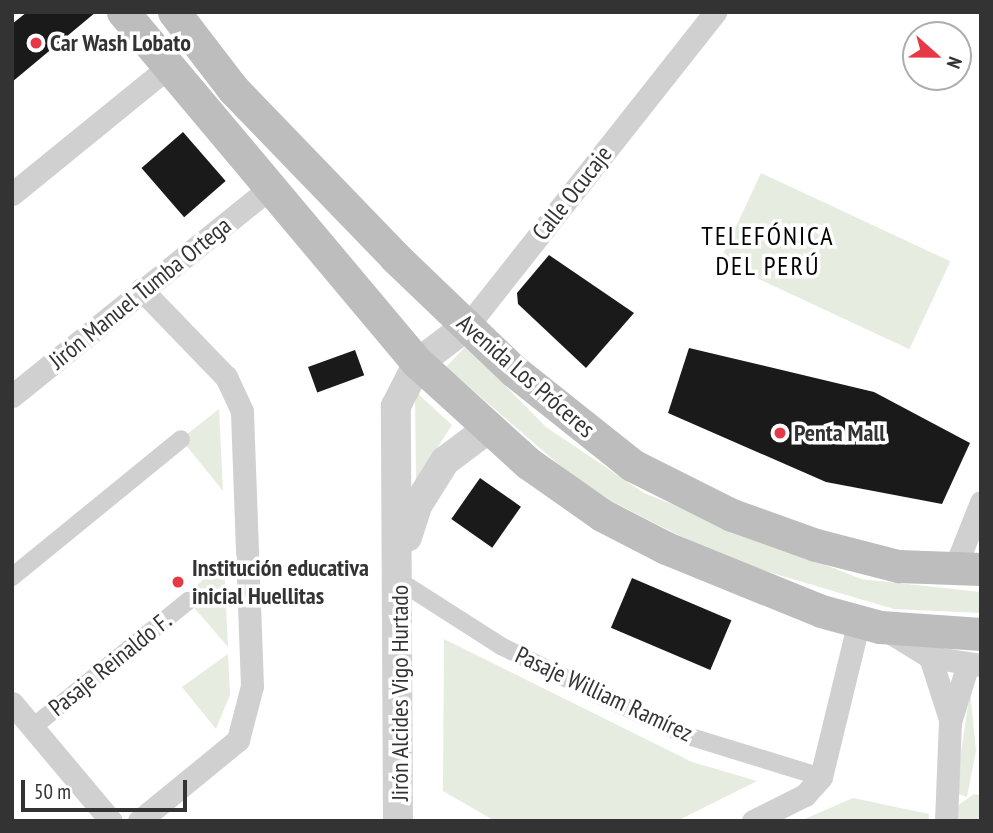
<!DOCTYPE html>
<meta charset="utf-8">
<style>
body{margin:0}
#map{position:relative;width:993px;height:833px;overflow:hidden;background:#fff;font-family:"PT Sans Narrow",sans-serif}
div>[style]{position:absolute}
[style*='--x']{left:calc(var(--x)*1px);top:calc(var(--y)*1px);width:calc(var(--w)*1px);rotate:calc(var(--a)*1deg)}
.green>*{inset:0;background:#e6ecdf;transform-origin:0 0}
.building>*{inset:0;background:#1a1a1a;transform-origin:0 0}
.pedestrian>*{height:18px;margin:-9px;padding:0 9px;transform-origin:9px;border-radius:9px;background:#d0d0d0}
.minor>*{height:23px;margin:-11.5px;padding:0 11.5px;transform-origin:11.5px;border-radius:11.5px;background:#d0d0d0}
.tertiary>*{height:30px;margin:-15px;padding:0 15px;transform-origin:15px;border-radius:15px;background:#d0d0d0}
.secondary>*{height:33px;margin:-16.5px;padding:0 16.5px;transform-origin:16.5px;border-radius:16.5px;background:#bdbdbd}
.dots>*{width:19px;height:19px;translate:-50% -50%;box-sizing:border-box;border:4px solid #fff;border-radius:50%}
span{translate:-50% -50%;white-space:nowrap;text-align:center;line-height:1.15;-webkit-text-stroke:7px #fff;paint-order:stroke}
.poi-label{font-size:24px;color:#333;font-weight:700}
.left{translate:0 -50%;text-align:left}
.street-label{font-size:24px;color:#333}
.neighbourhood-label{font-size:26px;color:#000;letter-spacing:2px}
.frame{position:absolute;inset:0;border:14px solid #333;pointer-events:none}
.north{position:absolute;left:902px;top:21px;width:70px;height:70px;box-sizing:border-box;background:#fff;border:2px solid #adadad;border-radius:50%;rotate:111deg;font-size:19px;font-weight:700;line-height:28px;text-align:center;color:#333}
.north::after{content:'';display:block;margin:auto;width:24px;height:32px;background:#e63946;clip-path:polygon(50% 0,100% 100%,50% 72%,0 100%)}
.scale{position:absolute;left:21px;top:780px;width:166px;height:32px;box-sizing:border-box;border:4px solid #333;border-top:0;padding-left:9px;font-size:21px;line-height:24px;white-space:nowrap;color:#333;-webkit-text-stroke:5px #fff;paint-order:stroke}
</style>
<div id="map">
<div class="green">
<i style="left:761px;top:173px;width:209px;height:97px;rotate:25deg"></i>
<i style="clip-path:polygon(466px 346px,546px 427px,644px 493px,861px 579px,981px 592px,981px 613px,894px 609px,725px 559px,586px 488px,446px 367px)"></i>
<i style="clip-path:polygon(415px 391px,452px 425px,416px 481px)"></i>
<i style="clip-path:polygon(219px 409px,223px 491px,181px 439px)"></i>
<i style="clip-path:polygon(224px 562px,228px 647px,184px 596px)"></i>
<i style="clip-path:polygon(444px 639px,692px 762px,757px 781px,677px 821px,495px 821px,443px 791px)"></i>
<i style="clip-path:polygon(228px 654px,230px 695px,216px 729px,182px 687px)"></i>
<i style="clip-path:polygon(970px 692px,976px 750px,967px 797px,955px 793px)"></i>
<i style="clip-path:polygon(974px 794px,980px 795px,981px 821px,952px 821px,953px 809px)"></i>
<i style="clip-path:polygon(853px 798px,929px 814px,928px 821px,800px 821px)"></i>
</div>
<div class="building">
<i style="clip-path:polygon(27px 12px,96px 12px,12px 82px,12px 24px)"></i>
<i style="left:183px;top:132px;width:65px;height:55px;rotate:49deg"></i>
<i style="clip-path:polygon(549px 255px,634px 313px,586px 368px,518px 304px,517px 293px)"></i>
<i style="clip-path:polygon(689px 348px,874px 392px,970px 443px,942px 504px,826px 482px,668px 413px)"></i>
<i style="left:355px;top:350px;width:27px;height:50px;rotate:70deg"></i>
<i style="left:480px;top:478px;width:50px;height:50px;rotate:35deg"></i>
<i style="left:632px;top:578px;width:108px;height:54px;rotate:23deg"></i>
</div>
<div class="pedestrian">
<i style="--x:12;--y:577;--w:218;--a:-39.2"></i>
<i style="--x:401;--y:582;--w:119;--a:32.6"></i>
<i style="--x:501;--y:646;--w:122;--a:26.4"></i>
<i style="--x:610;--y:700;--w:86;--a:24.8"></i>
<i style="--x:688;--y:736;--w:139;--a:17.1"></i>
<i style="--x:33;--y:727;--w:200;--a:-39.1"></i>
</div>
<div class="minor">
<i style="--x:12;--y:194;--w:200;--a:-39.1"></i>
<i style="--x:468;--y:325;--w:399;--a:-51.7"></i>
<i style="--x:12;--y:396;--w:328;--a:-38.9"></i>
<i style="--x:954;--y:570;--w:73;--a:-68.3"></i>
<i style="--x:886;--y:630;--w:52;--a:31.5"></i>
<i style="--x:930;--y:657;--w:52;--a:8.9"></i>
<i style="--x:930;--y:657;--w:65;--a:72.1"></i>
<i style="--x:12;--y:703;--w:154;--a:50"></i>
<i style="--x:139;--y:821;--w:128;--a:-39.3"></i>
<i style="--x:238;--y:740;--w:56;--a:-75.5"></i>
<i style="--x:252;--y:686;--w:275;--a:-92.1"></i>
<i style="--x:242;--y:411;--w:38;--a:-115"></i>
<i style="--x:226;--y:377;--w:122;--a:-134"></i>
<i style="--x:753;--y:821;--w:58;--a:-26.6"></i>
<i style="--x:805;--y:795;--w:24;--a:-48"></i>
<i style="--x:821;--y:777;--w:161;--a:-76.3"></i>
<i style="--x:946;--y:821;--w:99;--a:-87.7"></i>
<i style="--x:950;--y:722;--w:61;--a:-72.8"></i>
</div>
<div class="tertiary">
<i style="--x:407;--y:537;--w:35;--a:-72"></i>
<i style="--x:418;--y:504;--w:51;--a:-57.9"></i>
<i style="--x:445;--y:461;--w:55;--a:-36.9"></i>
<i style="--x:398;--y:821;--w:415;--a:-90.3"></i>
<i style="--x:396;--y:406;--w:48;--a:-62.9"></i>
<i style="--x:418;--y:363;--w:63;--a:-37.2"></i>
</div>
<div class="secondary">
<i style="--x:123;--y:12;--w:459;--a:50"></i>
<i style="--x:418;--y:363;--w:149;--a:42.3"></i>
<i style="--x:528;--y:463;--w:90;--a:35.1"></i>
<i style="--x:602;--y:515;--w:72;--a:27.3"></i>
<i style="--x:666;--y:548;--w:167;--a:22.1"></i>
<i style="--x:821;--y:611;--w:61;--a:15.2"></i>
<i style="--x:880;--y:627;--w:101;--a:4"></i>
<i style="--x:174;--y:12;--w:97;--a:52.5"></i>
<i style="--x:233;--y:89;--w:233;--a:46"></i>
<i style="--x:395;--y:257;--w:165;--a:43.8"></i>
<i style="--x:514;--y:371;--w:151;--a:38.5"></i>
<i style="--x:632;--y:465;--w:112;--a:26.6"></i>
<i style="--x:732;--y:515;--w:89;--a:19.7"></i>
<i style="--x:816;--y:545;--w:85;--a:14.4"></i>
<i style="--x:898;--y:566;--w:83;--a:2.1"></i>
</div>
<div class="dots">
<i style="left:36px;top:43px;background:#e63946"></i>
<i style="left:780px;top:433px;background:#e63946"></i>
<i style="left:178px;top:582px;background:#e63946"></i>
</div>
<div class="poi-label">
<span class="left" style="left:50px;top:43px">Car Wash Lobato</span>
<span class="left" style="left:794px;top:433px">Penta Mall</span>
<span class="left" style="left:192px;top:582px">Institución educativa<br>inicial Huellitas</span>
</div>
<div class="street-label">
<span style="left:572px;top:193px;rotate:-52deg">Calle Ocucaje</span>
<span style="left:140px;top:293px;rotate:-39deg">Jirón Manuel Tumba Ortega</span>
<span style="left:526px;top:376px;rotate:41deg">Avenida Los Próceres</span>
<span style="left:110px;top:664px;rotate:-39deg">Pasaje Reinaldo F.</span>
<span style="left:400px;top:693px;rotate:-90deg">Jirón Alcides Vigo Hurtado</span>
<span style="left:604px;top:694px;rotate:25deg">Pasaje William Ramírez</span>
</div>
<div class="neighbourhood-label">
<span style="left:768px;top:251px">TELEFÓNICA<br>DEL PERÚ</span>
</div>
<div class="frame"></div>
<div class="north">N</div>
<div class="scale">50 m</div>
</div>
